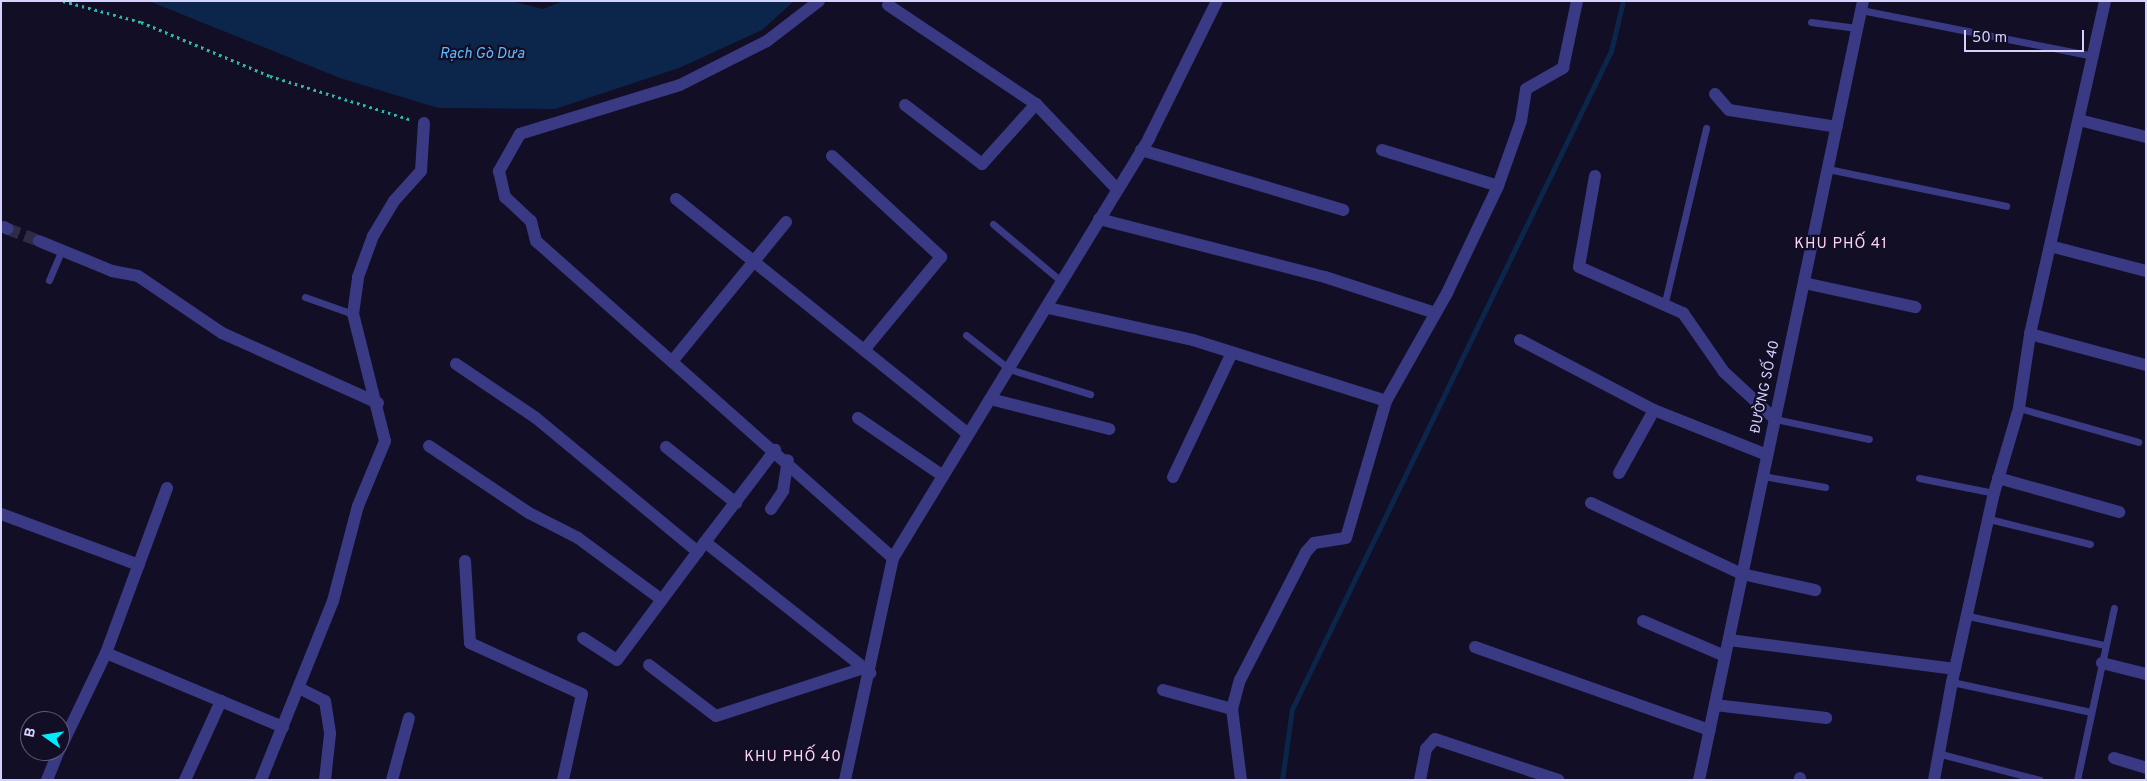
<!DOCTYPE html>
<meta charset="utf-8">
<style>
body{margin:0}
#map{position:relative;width:2147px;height:781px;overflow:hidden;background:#110e25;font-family:Overpass,sans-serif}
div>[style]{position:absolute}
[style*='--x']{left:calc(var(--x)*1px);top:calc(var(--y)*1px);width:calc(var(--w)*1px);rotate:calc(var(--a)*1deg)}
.water>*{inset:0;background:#0c264b}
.stream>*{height:5px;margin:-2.5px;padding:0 2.5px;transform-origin:2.5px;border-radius:2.5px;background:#0c264b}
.street-tunnel>*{height:12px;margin-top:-6px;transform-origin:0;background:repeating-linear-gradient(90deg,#2f2b46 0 12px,transparent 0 18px)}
.path>*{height:3px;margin-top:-1.5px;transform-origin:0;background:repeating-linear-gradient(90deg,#2eb7ab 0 2.5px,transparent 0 6.5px)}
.lane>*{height:7px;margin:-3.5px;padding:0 3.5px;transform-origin:3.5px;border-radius:3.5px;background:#393984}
.street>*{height:12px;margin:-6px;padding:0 6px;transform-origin:6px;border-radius:6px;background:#393984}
span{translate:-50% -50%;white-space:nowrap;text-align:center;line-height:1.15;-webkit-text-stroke:4.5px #110e25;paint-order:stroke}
.street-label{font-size:14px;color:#d6d2ff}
.water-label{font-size:15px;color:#60bbff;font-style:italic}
.neighbourhood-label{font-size:15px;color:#ffd4f1;letter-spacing:1px}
.frame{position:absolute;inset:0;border:2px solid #d6d2ff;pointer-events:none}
.north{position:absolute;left:20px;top:711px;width:50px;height:50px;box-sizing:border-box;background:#110e25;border:1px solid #605c7c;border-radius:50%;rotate:283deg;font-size:14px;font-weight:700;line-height:20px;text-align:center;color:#d6d2ff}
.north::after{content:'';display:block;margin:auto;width:18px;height:22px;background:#00ecfd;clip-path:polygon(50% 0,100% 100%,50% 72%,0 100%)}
.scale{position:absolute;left:1964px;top:30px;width:120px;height:22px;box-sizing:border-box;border:2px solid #d6d2ff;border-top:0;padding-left:6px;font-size:15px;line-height:18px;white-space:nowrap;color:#d6d2ff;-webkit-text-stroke:4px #110e25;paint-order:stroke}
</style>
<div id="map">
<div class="water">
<i style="clip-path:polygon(149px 1px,511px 1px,543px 9px,563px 1px,794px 1px,762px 30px,679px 68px,555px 109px,438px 108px,340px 78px)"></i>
</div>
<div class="stream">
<i style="--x:1282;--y:780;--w:72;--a:-82"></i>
<i style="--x:1292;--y:709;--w:731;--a:-64.14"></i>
<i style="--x:1611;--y:51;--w:51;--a:-76.5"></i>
</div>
<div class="street-tunnel">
<i style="--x:8;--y:229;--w:33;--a:21"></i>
</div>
<div class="path">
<i style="--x:63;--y:1;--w:81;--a:15.1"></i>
<i style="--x:141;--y:22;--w:140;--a:22.7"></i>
<i style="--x:270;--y:76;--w:149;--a:17.2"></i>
</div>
<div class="lane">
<i style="--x:1861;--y:10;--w:237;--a:11.2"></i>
<i style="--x:1811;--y:22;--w:46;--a:7.4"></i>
<i style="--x:1828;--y:169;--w:182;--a:11.7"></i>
<i style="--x:993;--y:224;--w:90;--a:40"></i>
<i style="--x:49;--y:280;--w:33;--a:-67"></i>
<i style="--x:305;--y:297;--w:51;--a:19.5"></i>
<i style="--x:1664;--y:306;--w:183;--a:-76.7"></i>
<i style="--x:966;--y:335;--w:55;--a:38.3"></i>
<i style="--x:1009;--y:369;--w:85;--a:17.2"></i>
<i style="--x:2019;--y:408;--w:124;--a:15.9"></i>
<i style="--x:1775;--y:419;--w:96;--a:12"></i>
<i style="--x:1763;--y:476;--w:63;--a:10.1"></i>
<i style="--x:1919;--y:478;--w:76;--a:11.3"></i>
<i style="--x:1989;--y:519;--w:104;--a:13.9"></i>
<i style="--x:1968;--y:616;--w:140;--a:12"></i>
<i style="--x:1952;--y:682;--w:142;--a:12.2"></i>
<i style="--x:1941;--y:754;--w:102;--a:14.7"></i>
<i style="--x:2077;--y:780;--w:176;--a:-77.9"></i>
</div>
<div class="street">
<i style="--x:819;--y:1;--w:66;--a:142.4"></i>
<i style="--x:767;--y:41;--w:97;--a:153.2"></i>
<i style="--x:680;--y:85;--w:167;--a:163"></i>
<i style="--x:520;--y:134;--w:43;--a:119.6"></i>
<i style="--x:499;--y:171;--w:27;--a:77"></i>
<i style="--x:505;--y:197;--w:35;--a:43"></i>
<i style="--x:531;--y:221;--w:21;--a:76"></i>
<i style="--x:536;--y:241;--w:477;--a:41.6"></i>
<i style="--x:888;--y:5;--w:178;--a:33.8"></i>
<i style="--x:1036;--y:104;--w:116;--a:46.4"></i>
<i style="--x:1715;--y:94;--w:21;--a:49"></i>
<i style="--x:1729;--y:110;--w:109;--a:8.9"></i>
<i style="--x:905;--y:105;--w:97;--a:37.5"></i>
<i style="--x:982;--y:164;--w:81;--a:-48"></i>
<i style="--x:2079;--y:120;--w:69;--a:14.2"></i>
<i style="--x:1141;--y:150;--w:211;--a:16.5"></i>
<i style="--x:1382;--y:150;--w:121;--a:17.2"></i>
<i style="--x:832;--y:156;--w:149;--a:42.8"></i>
<i style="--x:941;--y:257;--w:121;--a:129.6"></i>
<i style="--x:1595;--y:176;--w:92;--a:100"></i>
<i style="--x:1579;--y:267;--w:114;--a:23.9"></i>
<i style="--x:1683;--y:313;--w:72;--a:55.2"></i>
<i style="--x:1724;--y:372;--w:69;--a:42.7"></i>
<i style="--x:676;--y:199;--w:375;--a:38.8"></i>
<i style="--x:1099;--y:219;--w:233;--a:14.4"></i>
<i style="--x:1325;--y:277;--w:116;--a:18.1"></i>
<i style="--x:4;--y:227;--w:4;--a:27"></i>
<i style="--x:39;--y:241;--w:79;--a:22.3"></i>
<i style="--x:112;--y:271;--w:26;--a:11"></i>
<i style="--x:138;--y:276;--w:102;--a:34.2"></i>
<i style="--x:222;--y:333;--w:171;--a:24.2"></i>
<i style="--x:2050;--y:246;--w:99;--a:14.6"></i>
<i style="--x:1804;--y:283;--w:114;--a:12.2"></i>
<i style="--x:1048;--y:308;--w:148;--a:12.4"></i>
<i style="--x:1193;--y:340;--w:202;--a:17.5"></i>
<i style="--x:2030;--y:334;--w:120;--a:15"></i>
<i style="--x:1520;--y:340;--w:151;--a:27.6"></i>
<i style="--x:1654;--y:410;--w:122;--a:21.7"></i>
<i style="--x:674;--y:359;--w:177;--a:-50.7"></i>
<i style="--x:456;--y:364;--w:97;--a:34"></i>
<i style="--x:536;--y:418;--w:210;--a:39.6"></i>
<i style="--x:990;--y:399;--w:123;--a:14.1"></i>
<i style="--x:858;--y:418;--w:103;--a:34.3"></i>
<i style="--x:429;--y:446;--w:120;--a:33.8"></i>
<i style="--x:529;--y:513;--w:55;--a:27"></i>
<i style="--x:578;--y:538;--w:104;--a:36.4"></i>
<i style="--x:666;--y:447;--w:90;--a:38.7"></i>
<i style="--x:1619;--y:473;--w:72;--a:-60.9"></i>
<i style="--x:1173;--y:477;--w:135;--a:-64.6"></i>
<i style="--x:1998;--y:478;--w:126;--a:15.7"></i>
<i style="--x:1591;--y:503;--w:167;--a:25.2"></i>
<i style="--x:1742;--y:574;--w:75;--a:12.4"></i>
<i style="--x:771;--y:509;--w:22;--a:-56"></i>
<i style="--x:783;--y:491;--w:31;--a:-81"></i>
<i style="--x:1;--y:514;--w:147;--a:20.3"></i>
<i style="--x:705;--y:542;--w:116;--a:-52.7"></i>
<i style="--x:465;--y:561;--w:82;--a:86.5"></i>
<i style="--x:470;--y:643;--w:123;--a:24.5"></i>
<i style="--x:582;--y:694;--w:88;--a:102.5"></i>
<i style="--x:1643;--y:621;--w:89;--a:23.1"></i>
<i style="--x:583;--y:638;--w:40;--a:32.9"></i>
<i style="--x:617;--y:660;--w:147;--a:-53.3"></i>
<i style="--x:705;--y:542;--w:211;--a:38.4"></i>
<i style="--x:1729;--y:640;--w:228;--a:7.3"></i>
<i style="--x:1475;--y:647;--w:249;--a:19.5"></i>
<i style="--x:106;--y:653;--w:192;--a:22.7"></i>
<i style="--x:2102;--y:663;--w:45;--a:14"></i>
<i style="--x:649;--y:665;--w:84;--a:37.3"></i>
<i style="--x:716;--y:716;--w:156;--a:-18"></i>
<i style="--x:299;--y:688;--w:29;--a:27"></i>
<i style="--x:325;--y:701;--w:33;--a:81"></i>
<i style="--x:330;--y:734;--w:46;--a:96.2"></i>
<i style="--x:1163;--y:690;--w:72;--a:15.4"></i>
<i style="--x:1715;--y:705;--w:112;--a:6.7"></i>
<i style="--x:60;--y:749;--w:106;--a:-64.4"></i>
<i style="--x:106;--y:653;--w:176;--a:-69.7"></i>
<i style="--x:2114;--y:758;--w:34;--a:17"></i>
<i style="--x:47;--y:780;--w:31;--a:-68"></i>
<i style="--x:185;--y:780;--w:87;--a:-65.5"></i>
<i style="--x:261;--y:780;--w:193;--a:-68.1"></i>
<i style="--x:333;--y:601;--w:98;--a:-75.3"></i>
<i style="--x:358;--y:506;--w:70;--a:-67.4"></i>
<i style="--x:385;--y:441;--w:131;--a:-104.1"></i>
<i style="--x:353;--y:314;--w:37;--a:-82"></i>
<i style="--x:358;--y:277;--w:44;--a:-69.9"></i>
<i style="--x:373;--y:236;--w:41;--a:-59"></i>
<i style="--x:394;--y:201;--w:40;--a:-48"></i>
<i style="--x:421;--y:171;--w:48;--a:-86.4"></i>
<i style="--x:392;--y:780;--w:64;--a:-74.7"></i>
<i style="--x:845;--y:780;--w:227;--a:-77.8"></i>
<i style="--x:893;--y:558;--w:492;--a:-58.6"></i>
<i style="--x:1149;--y:138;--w:153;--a:-63.6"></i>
<i style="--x:1241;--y:780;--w:72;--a:-97.2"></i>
<i style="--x:1232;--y:709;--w:30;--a:-75"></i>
<i style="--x:1240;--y:680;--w:144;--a:-62.7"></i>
<i style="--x:1306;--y:552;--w:12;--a:-48"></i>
<i style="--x:1314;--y:543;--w:32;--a:-9"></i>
<i style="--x:1346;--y:538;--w:143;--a:-73.7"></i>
<i style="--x:1386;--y:401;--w:124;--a:-60.5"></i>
<i style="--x:1447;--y:293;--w:119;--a:-64.5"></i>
<i style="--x:1498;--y:186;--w:69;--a:-70.5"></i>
<i style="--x:1521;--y:121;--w:32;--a:-81"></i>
<i style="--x:1526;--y:89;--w:43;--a:-29.6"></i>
<i style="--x:1563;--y:68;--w:68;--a:-78.2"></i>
<i style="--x:1420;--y:780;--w:32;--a:-79"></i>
<i style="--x:1426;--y:749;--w:13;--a:-48"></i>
<i style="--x:1435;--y:739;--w:130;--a:18.4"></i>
<i style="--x:1699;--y:780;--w:796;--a:-78.11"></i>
<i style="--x:1800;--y:780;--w:2;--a:-90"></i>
<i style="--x:1934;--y:780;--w:100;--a:-79.6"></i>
<i style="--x:1952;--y:682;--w:194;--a:-77.5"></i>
<i style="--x:1994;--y:493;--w:89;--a:-73.6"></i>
<i style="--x:2019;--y:408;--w:75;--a:-81.5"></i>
<i style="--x:2030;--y:334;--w:341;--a:-77.3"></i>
</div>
<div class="street-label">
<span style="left:1766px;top:387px;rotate:-78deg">ĐƯỜNG SỐ 40</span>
</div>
<div class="water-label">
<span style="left:482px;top:55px">Rạch Gò Dưa</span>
</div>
<div class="neighbourhood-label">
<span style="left:1841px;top:245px">KHU PHỐ 41</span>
<span style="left:793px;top:758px">KHU PHỐ 40</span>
</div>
<div class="frame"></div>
<div class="north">B</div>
<div class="scale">50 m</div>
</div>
